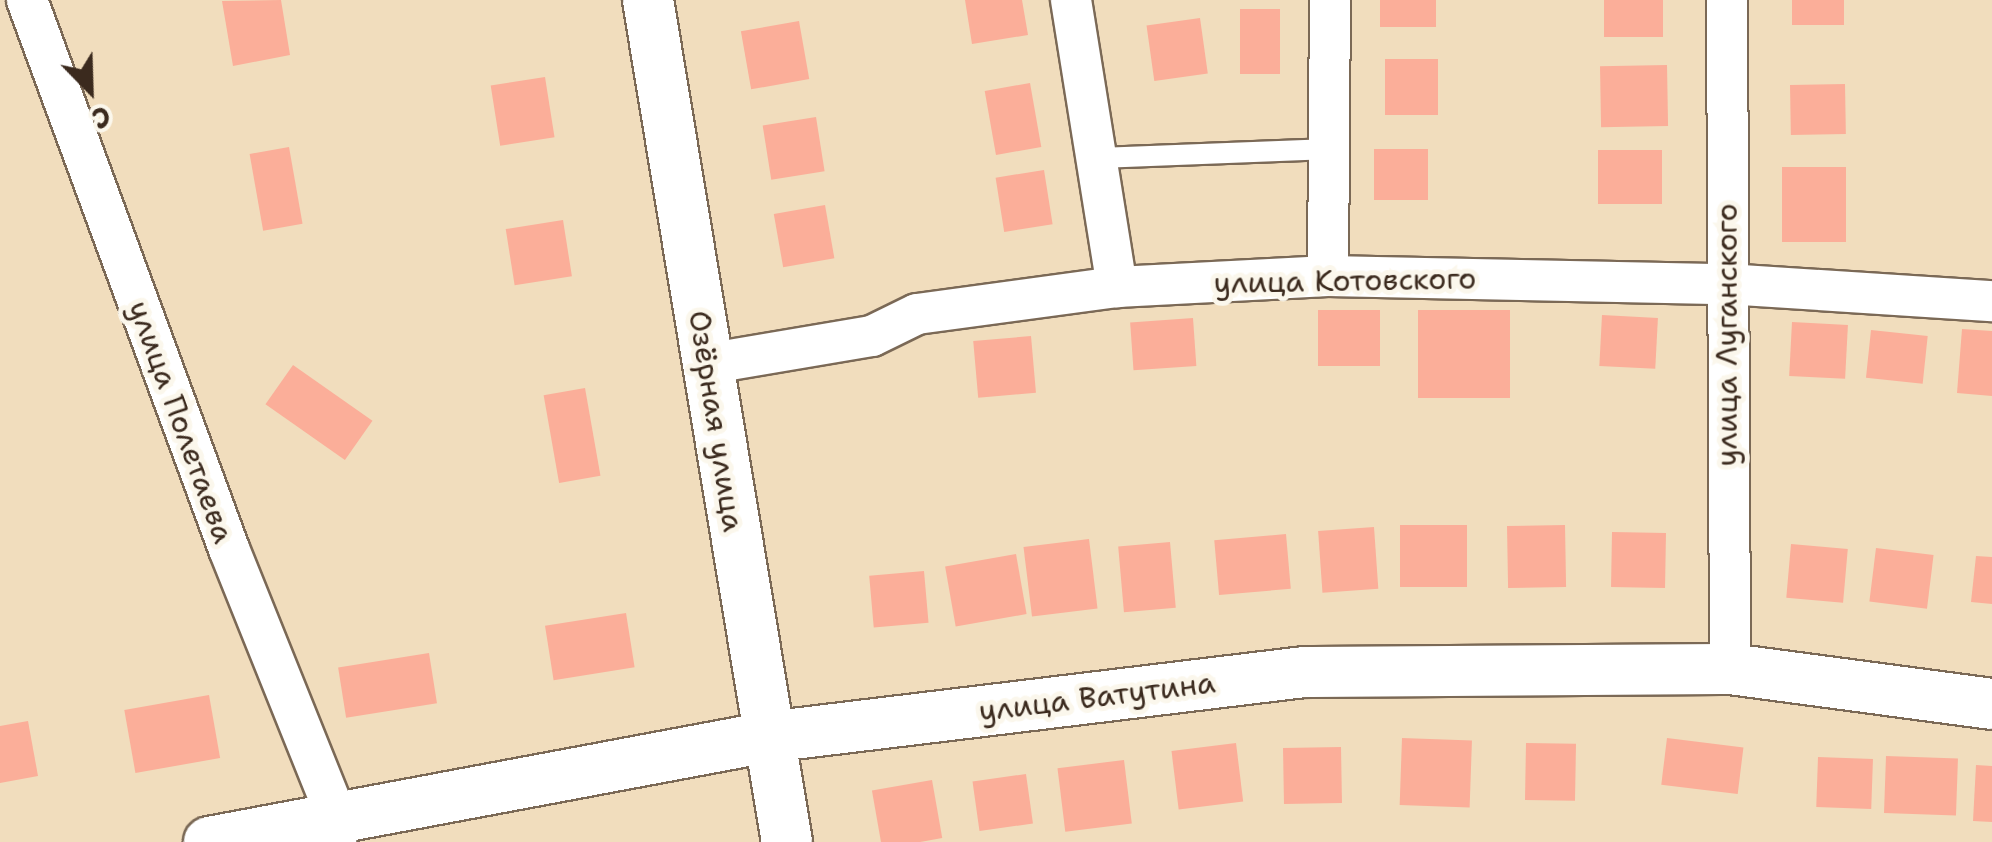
<!DOCTYPE html>
<meta charset="utf-8">
<style>
body{margin:0}
#map{position:relative;width:1992px;height:842px;overflow:hidden;background:#f1ddbd;font-family:"Shantell Sans",sans-serif}
div>[style]{position:absolute}
[style*='--x']{left:calc(var(--x)*1px);top:calc(var(--y)*1px);width:calc(var(--w)*1px);rotate:calc(var(--a)*1deg)}
.building>*{inset:0;background:#fbae99;transform-origin:0 0}
.roads{filter:drop-shadow(2px 0 #7b6956) drop-shadow(-2px 0 #7b6956) drop-shadow(0 2px #7b6956) drop-shadow(0 -2px #7b6956)}
.service>*{height:20px;margin:-10px;padding:0 10px;transform-origin:10px;border-radius:10px;background:#fff}
.minor>*{height:40px;margin:-20px;padding:0 20px;transform-origin:20px;border-radius:20px;background:#fff}
.tertiary>*{height:50px;margin:-25px;padding:0 25px;transform-origin:25px;border-radius:25px;background:#fff}
span{translate:-50% -50%;white-space:nowrap;text-align:center;line-height:1.15;-webkit-text-stroke:10px #fbf7ec;paint-order:stroke}
.street-label{font-size:30px;color:#3b2a1e}
.north{position:absolute;left:40px;top:40px;width:100px;height:100px;-webkit-text-stroke:8px #fbf7ec;paint-order:stroke;rotate:157deg;font-size:28px;font-weight:700;line-height:40px;text-align:center;color:#3b2a1e}
.north::after{content:'';display:block;margin:auto;width:35px;height:45px;background:#3b2a1e;clip-path:polygon(50% 0,100% 100%,50% 72%,0 100%)}
</style>
<div id="map">
<div class="building">
<i style="clip-path:polygon(281px 0,290px 55px,233px 66px,222px 1px)"></i>
<i style="clip-path:polygon(965px 0,1022px 0,1028px 35px,972px 44px)"></i>
<i style="left:1380px;top:0;width:56px;height:27px"></i>
<i style="left:1604px;top:0;width:59px;height:37px"></i>
<i style="left:1792px;top:0;width:52px;height:25px"></i>
<i style="left:1240px;top:9px;width:40px;height:65px"></i>
<i style="left:1200px;top:18px;width:56px;height:54px;rotate:82deg"></i>
<i style="left:799px;top:21px;width:59px;height:59px;rotate:80deg"></i>
<i style="left:1438px;top:59px;width:56px;height:53px;rotate:90deg"></i>
<i style="left:1667px;top:65px;width:61px;height:67px;rotate:89deg"></i>
<i style="left:545px;top:77px;width:61px;height:55px;rotate:81deg"></i>
<i style="left:1030px;top:83px;width:65px;height:46px;rotate:80deg"></i>
<i style="left:1845px;top:84px;width:50px;height:55px;rotate:89deg"></i>
<i style="left:816px;top:117px;width:55px;height:54px;rotate:81deg"></i>
<i style="left:289px;top:147px;width:78px;height:40px;rotate:80deg"></i>
<i style="left:1374px;top:149px;width:54px;height:51px"></i>
<i style="left:1598px;top:150px;width:64px;height:54px"></i>
<i style="left:1846px;top:167px;width:75px;height:64px;rotate:90deg"></i>
<i style="left:1044px;top:170px;width:55px;height:49px;rotate:81deg"></i>
<i style="left:825px;top:205px;width:54px;height:52px;rotate:80deg"></i>
<i style="left:563px;top:220px;width:57px;height:58px;rotate:81deg"></i>
<i style="left:1318px;top:310px;width:62px;height:56px"></i>
<i style="left:1510px;top:310px;width:88px;height:92px;rotate:90deg"></i>
<i style="left:1602px;top:315px;width:56px;height:51px;rotate:3deg"></i>
<i style="left:1193px;top:318px;width:48px;height:63px;rotate:86deg"></i>
<i style="left:1792px;top:322px;width:56px;height:54px;rotate:3deg"></i>
<i style="clip-path:polygon(1962px 329px,1992px 331px,1992px 396px,1957px 393px)"></i>
<i style="left:1871px;top:330px;width:57px;height:48px;rotate:6deg"></i>
<i style="left:1031px;top:336px;width:57px;height:58px;rotate:85deg"></i>
<i style="left:293px;top:365px;width:97px;height:48px;rotate:35deg"></i>
<i style="left:585px;top:388px;width:89px;height:42px;rotate:80deg"></i>
<i style="left:1467px;top:525px;width:62px;height:67px;rotate:90deg"></i>
<i style="left:1565px;top:525px;width:62px;height:58px;rotate:89deg"></i>
<i style="left:1374px;top:527px;width:62px;height:56px;rotate:86deg"></i>
<i style="left:1612px;top:532px;width:54px;height:55px;rotate:1deg"></i>
<i style="left:1286px;top:534px;width:55px;height:72px;rotate:85deg"></i>
<i style="left:1089px;top:539px;width:70px;height:66px;rotate:83deg"></i>
<i style="left:1170px;top:542px;width:66px;height:52px;rotate:85deg"></i>
<i style="left:1791px;top:544px;width:57px;height:54px;rotate:5deg"></i>
<i style="left:1876px;top:548px;width:58px;height:54px;rotate:7deg"></i>
<i style="left:1016px;top:554px;width:61px;height:72px;rotate:80deg"></i>
<i style="clip-path:polygon(1976px 556px,1992px 557px,1992px 604px,1971px 602px)"></i>
<i style="left:924px;top:571px;width:52px;height:55px;rotate:85deg"></i>
<i style="left:626px;top:613px;width:55px;height:82px;rotate:81deg"></i>
<i style="left:429px;top:653px;width:51px;height:92px;rotate:81deg"></i>
<i style="left:209px;top:695px;width:64px;height:86px;rotate:80deg"></i>
<i style="clip-path:polygon(28px 721px,38px 776px,0 783px,0 726px)"></i>
<i style="left:1402px;top:738px;width:70px;height:67px;rotate:2deg"></i>
<i style="left:1667px;top:738px;width:77px;height:47px;rotate:7deg"></i>
<i style="left:1236px;top:743px;width:59px;height:65px;rotate:83deg"></i>
<i style="left:1526px;top:743px;width:50px;height:57px;rotate:1deg"></i>
<i style="left:1341px;top:747px;width:56px;height:58px;rotate:89deg"></i>
<i style="left:1886px;top:756px;width:72px;height:57px;rotate:2deg"></i>
<i style="left:1818px;top:757px;width:55px;height:50px;rotate:2deg"></i>
<i style="left:1124px;top:760px;width:64px;height:67px;rotate:83deg"></i>
<i style="clip-path:polygon(1976px 765px,1992px 766px,1992px 822px,1973px 821px)"></i>
<i style="left:1026px;top:774px;width:50px;height:54px;rotate:82deg"></i>
<i style="left:932px;top:780px;width:59px;height:61px;rotate:80deg"></i>
</div>
<div class="roads">
<div class="service">
<i style="--x:1096;--y:158;--w:231;--a:-2.2"></i>
</div>
<div class="minor">
<i style="--x:27;--y:0;--w:585;--a:69.8"></i>
<i style="--x:229;--y:549;--w:292;--a:68.1"></i>
<i style="--x:338;--y:820;--w:22;--a:95"></i>
<i style="--x:1071;--y:0;--w:291;--a:80.9"></i>
<i style="--x:1727;--y:0;--w:669;--a:89.74"></i>
<i style="--x:1328;--y:276;--w:276;--a:-89.6"></i>
<i style="--x:706;--y:364;--w:168;--a:-9.6"></i>
<i style="--x:872;--y:336;--w:50;--a:-26.1"></i>
<i style="--x:917;--y:314;--w:202;--a:-7.7"></i>
<i style="--x:1117;--y:287;--w:211;--a:-3"></i>
<i style="--x:1328;--y:276;--w:398;--a:1.2"></i>
<i style="--x:1726;--y:284;--w:267;--a:3.7"></i>
</div>
<div class="tertiary">
<i style="--x:648;--y:0;--w:853;--a:80.63"></i>
<i style="--x:209;--y:842;--w:569;--a:-10.64"></i>
<i style="--x:768;--y:737;--w:540;--a:-6.91"></i>
<i style="--x:1304;--y:672;--w:426;--a:-0.4"></i>
<i style="--x:1730;--y:669;--w:264;--a:7.6"></i>
</div>
</div>
<div class="street-label">
<span style="left:1345px;top:281px;rotate:-1deg">улица Котовского</span>
<span style="left:1727px;top:335px;rotate:-90deg">улица Луганского</span>
<span style="left:716px;top:421px;rotate:81deg">Озёрная улица</span>
<span style="left:181px;top:422px;rotate:70deg">улица Полетаева</span>
<span style="left:1097px;top:697px;rotate:-7deg">улица Ватутина</span>
</div>
<div class="north">С</div>
</div>
